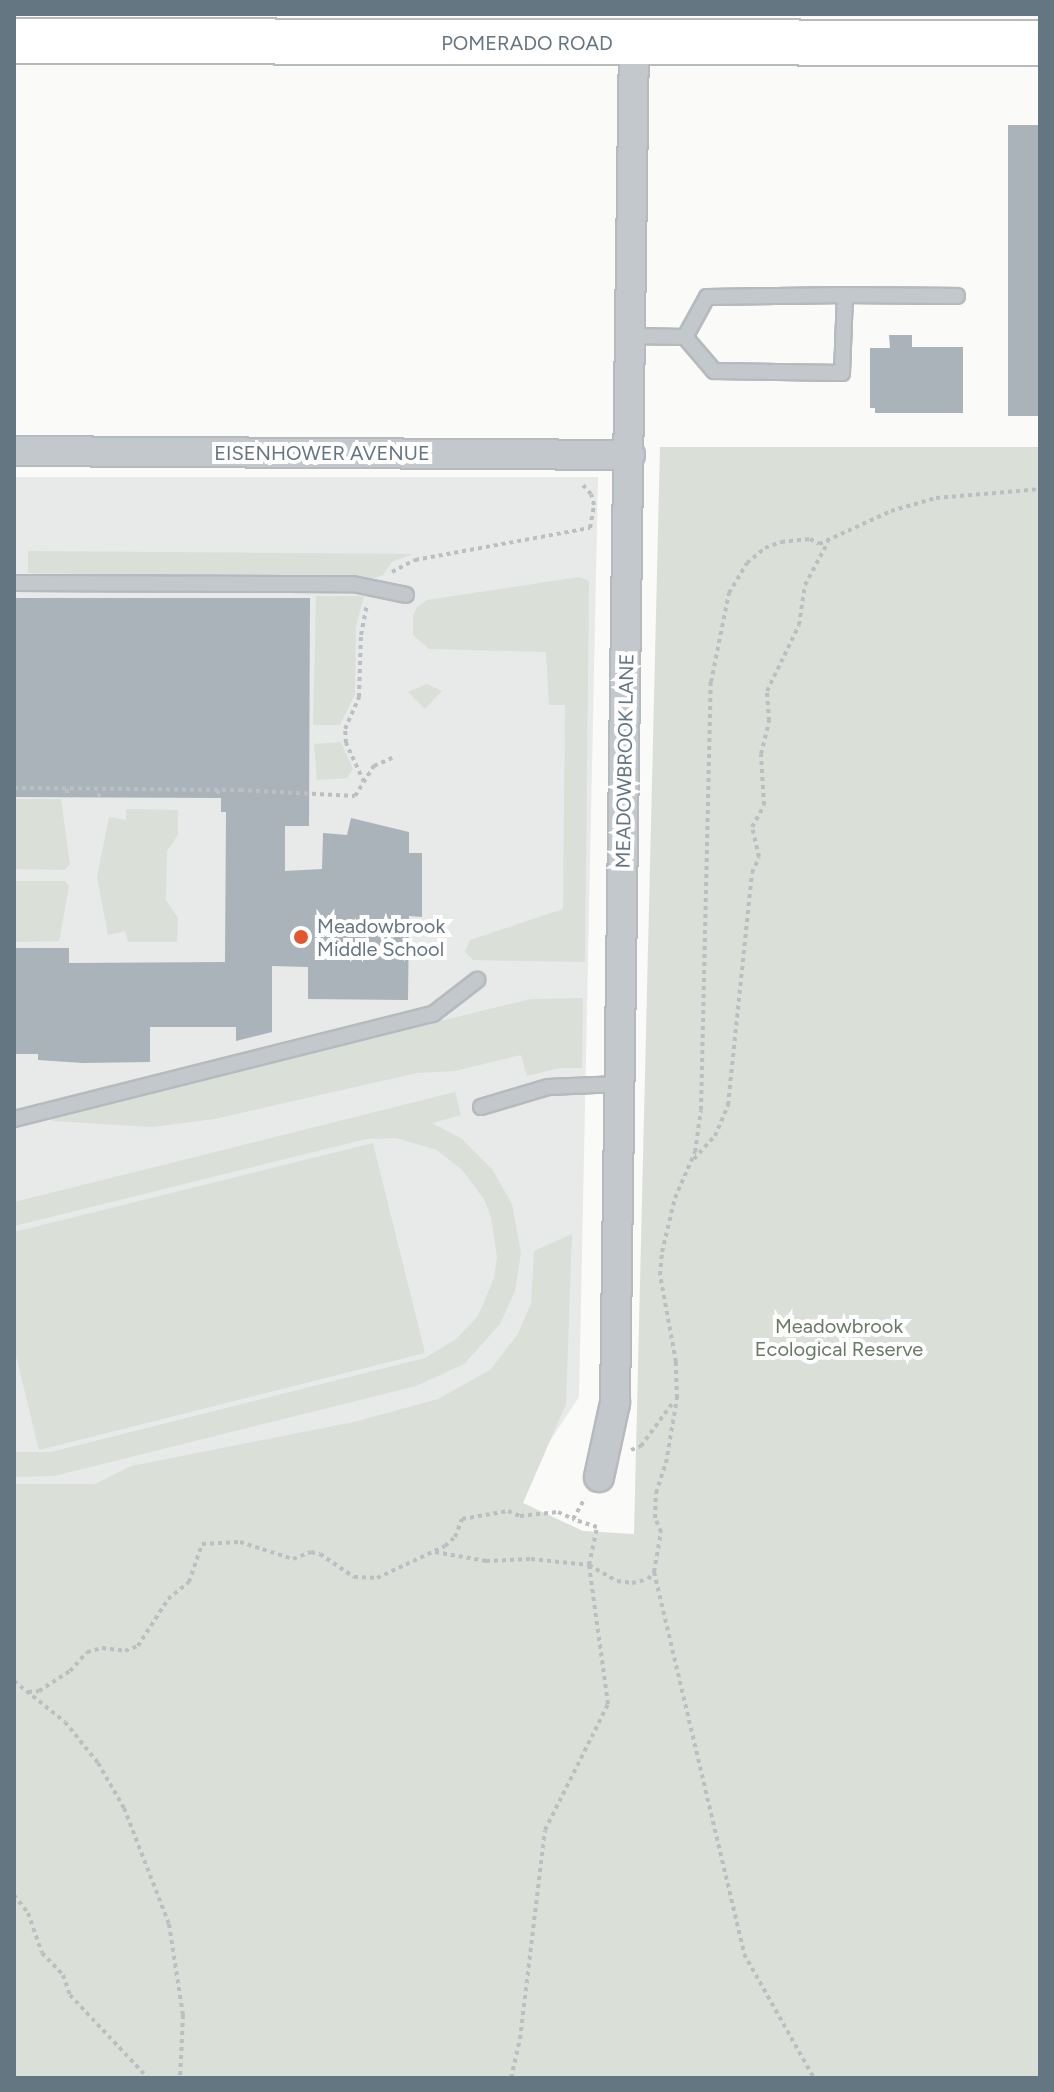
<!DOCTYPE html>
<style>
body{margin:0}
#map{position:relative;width:1054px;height:2092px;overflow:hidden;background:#fafaf8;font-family:Figtree,sans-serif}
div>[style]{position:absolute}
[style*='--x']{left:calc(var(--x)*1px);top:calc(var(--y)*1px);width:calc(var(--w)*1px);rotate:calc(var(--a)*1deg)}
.built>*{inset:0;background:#e8e9e9}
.green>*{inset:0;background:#dadfd7}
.building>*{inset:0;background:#aab3b9;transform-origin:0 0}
.path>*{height:4px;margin-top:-2px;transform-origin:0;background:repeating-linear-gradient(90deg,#bbbfc2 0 4px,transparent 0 8px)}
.roads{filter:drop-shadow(2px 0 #b5babe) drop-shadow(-2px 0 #b5babe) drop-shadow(0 2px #b5babe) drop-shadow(0 -2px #b5babe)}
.service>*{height:14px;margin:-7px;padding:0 7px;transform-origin:7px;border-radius:7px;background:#c3c8cc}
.minor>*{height:28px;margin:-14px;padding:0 14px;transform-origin:14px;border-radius:14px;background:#c3c8cc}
.primary>*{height:44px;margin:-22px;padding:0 22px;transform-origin:22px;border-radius:22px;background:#fff}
.dots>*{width:22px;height:22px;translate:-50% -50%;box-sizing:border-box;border:4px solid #fff;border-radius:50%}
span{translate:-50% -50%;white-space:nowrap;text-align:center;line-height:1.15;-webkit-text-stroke:8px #fff;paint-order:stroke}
.street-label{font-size:20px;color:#657683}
.poi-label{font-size:20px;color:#657683}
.left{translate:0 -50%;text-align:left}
.park-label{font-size:20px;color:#687a64}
.frame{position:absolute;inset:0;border:16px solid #657683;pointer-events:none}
</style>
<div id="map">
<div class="built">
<i style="clip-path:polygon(14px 477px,598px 477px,579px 1397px,548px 1444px,14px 1512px)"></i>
</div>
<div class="green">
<i style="clip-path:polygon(660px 447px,1040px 447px,1040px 2078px,14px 2078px,14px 1484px,95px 1484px,131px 1466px,354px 1422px,438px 1399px,490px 1370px,518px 1334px,531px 1303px,534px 1251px,572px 1234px,566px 1404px,523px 1503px,583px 1531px,634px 1534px)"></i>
<i style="clip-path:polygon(28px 551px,413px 554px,392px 562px,383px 575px,375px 578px,28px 573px)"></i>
<i style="clip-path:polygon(579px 577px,589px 581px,585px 962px,473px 960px,465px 952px,470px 940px,563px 909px,565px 705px,549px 705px,546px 652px,429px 649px,413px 635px,413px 616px,417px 607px,427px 600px)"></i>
<i style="clip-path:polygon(316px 596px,364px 596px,356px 626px,355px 694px,340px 725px,313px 725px)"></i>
<i style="clip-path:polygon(427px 684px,442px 691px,425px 709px,408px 692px)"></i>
<i style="clip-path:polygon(341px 742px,353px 769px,347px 778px,317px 780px,314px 744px)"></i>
<i style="clip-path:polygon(14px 799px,61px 799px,70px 864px,65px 870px,14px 869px)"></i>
<i style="clip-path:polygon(126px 809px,178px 810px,178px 835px,167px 851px,166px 900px,178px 918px,177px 942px,128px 942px,125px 931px,108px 935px,97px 877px,109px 817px,126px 820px)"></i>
<i style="clip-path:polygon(14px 881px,65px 881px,69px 886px,59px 941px,14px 942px)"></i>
<i style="clip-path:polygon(583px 998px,582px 1068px,559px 1068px,527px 1076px,521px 1055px,454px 1071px,417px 1073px,214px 1119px,153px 1127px,52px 1121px,52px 1115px,531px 999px)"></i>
<i style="clip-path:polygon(455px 1092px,461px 1115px,432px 1123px,462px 1139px,492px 1169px,512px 1204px,521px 1253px,515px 1291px,500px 1324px,464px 1364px,416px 1386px,54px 1476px,14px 1477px,14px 1452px,51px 1452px,425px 1358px,456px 1339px,478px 1316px,494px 1278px,497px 1257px,491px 1217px,484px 1199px,462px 1170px,437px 1150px,396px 1138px,366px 1139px,14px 1226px,14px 1202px)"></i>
<i style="clip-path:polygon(373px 1143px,425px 1353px,39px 1450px,14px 1348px,14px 1232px)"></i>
</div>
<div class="building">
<i style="left:1008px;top:125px;width:32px;height:291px"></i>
<i style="clip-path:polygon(889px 335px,912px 335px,912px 347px,963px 347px,963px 413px,875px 413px,875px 408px,870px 408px,870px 348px,890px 348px)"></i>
<i style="clip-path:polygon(14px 598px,310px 598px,309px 826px,285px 826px,285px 871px,322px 869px,323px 833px,347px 835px,351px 818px,409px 832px,409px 853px,422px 853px,422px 917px,409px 916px,408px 1000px,308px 999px,308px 967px,272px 966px,272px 1032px,236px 1041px,236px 1027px,150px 1027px,150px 1062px,83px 1063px,38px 1060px,38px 1054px,14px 1054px,14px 948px,69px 948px,69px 963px,225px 962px,226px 812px,221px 812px,221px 798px,14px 797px)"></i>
</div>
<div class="path">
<i style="--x:392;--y:572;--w:26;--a:-28"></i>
<i style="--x:415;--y:560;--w:178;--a:-10.4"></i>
<i style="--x:590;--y:528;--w:23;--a:-80"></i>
<i style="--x:594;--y:505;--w:11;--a:-105"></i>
<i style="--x:591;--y:494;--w:13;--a:-132"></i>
<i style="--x:364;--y:782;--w:43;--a:-114.8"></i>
<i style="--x:346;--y:743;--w:14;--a:-94"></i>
<i style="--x:345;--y:729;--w:35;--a:-66"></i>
<i style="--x:359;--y:697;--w:62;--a:-88.2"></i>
<i style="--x:361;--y:635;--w:32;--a:-79"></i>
<i style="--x:14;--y:788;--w:226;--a:0.5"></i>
<i style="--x:240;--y:790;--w:115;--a:3"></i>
<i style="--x:355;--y:796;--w:36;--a:-58"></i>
<i style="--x:374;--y:766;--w:20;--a:-24"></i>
<i style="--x:67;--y:789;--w:8;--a:90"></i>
<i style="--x:218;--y:790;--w:8;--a:90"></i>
<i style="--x:99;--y:797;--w:8;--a:-90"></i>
<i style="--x:694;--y:1159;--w:31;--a:-48"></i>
<i style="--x:715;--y:1136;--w:34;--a:-67"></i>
<i style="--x:728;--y:1105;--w:233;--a:-84.1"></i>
<i style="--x:752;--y:873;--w:17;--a:-66"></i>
<i style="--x:759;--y:857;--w:31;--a:-103"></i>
<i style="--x:752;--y:827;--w:25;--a:-61"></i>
<i style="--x:764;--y:805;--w:51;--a:-93.4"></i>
<i style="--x:761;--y:754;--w:34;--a:-76"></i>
<i style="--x:769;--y:721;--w:30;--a:-94"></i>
<i style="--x:767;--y:691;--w:73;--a:-64.1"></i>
<i style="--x:799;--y:625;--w:40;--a:-81.5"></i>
<i style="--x:805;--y:585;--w:49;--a:-61.9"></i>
<i style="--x:631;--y:1450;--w:11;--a:-22"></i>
<i style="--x:641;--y:1446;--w:56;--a:-53.7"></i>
<i style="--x:435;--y:1552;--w:52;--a:10"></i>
<i style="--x:486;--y:1561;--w:45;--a:-2.5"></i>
<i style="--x:531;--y:1559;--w:58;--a:5.9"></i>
<i style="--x:589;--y:1565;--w:39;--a:-78"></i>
<i style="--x:597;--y:1527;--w:25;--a:-162"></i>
<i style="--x:589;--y:1565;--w:32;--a:30"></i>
<i style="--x:617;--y:1581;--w:15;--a:8"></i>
<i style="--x:632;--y:1583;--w:16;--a:-14"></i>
<i style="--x:648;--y:1579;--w:9;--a:-49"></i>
<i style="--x:654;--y:1572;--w:41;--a:-80.1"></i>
<i style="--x:661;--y:1532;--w:15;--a:-113"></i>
<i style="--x:655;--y:1518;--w:25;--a:-88"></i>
<i style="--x:656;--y:1493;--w:32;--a:-72"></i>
<i style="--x:666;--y:1463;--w:66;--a:-80.4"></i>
<i style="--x:677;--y:1398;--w:36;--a:-92"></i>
<i style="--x:676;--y:1362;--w:88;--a:-100.4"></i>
<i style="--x:660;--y:1275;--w:23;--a:-85"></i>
<i style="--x:662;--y:1252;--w:56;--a:-76.5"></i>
<i style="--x:675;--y:1198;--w:50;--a:-66.5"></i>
<i style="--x:695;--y:1152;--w:42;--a:-81.9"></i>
<i style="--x:701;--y:1110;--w:428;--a:-88.7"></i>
<i style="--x:711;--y:682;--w:91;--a:-78.6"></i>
<i style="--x:729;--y:593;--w:35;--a:-59"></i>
<i style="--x:747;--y:563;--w:23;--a:-40"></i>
<i style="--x:765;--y:548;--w:17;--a:-21"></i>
<i style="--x:781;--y:542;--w:29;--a:-6"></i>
<i style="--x:810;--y:539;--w:10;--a:29"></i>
<i style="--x:819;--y:544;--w:79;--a:-24.6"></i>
<i style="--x:891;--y:511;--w:47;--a:-16.1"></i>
<i style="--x:936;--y:498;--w:104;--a:-4.9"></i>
<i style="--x:654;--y:1572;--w:392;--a:76.7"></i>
<i style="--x:744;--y:1954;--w:142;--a:60.6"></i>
<i style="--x:14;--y:1681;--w:65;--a:38.8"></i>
<i style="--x:65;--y:1722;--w:53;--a:51.2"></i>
<i style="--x:98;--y:1763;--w:52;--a:60"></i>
<i style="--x:124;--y:1808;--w:124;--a:68.8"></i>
<i style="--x:169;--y:1924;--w:92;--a:81.3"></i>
<i style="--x:183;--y:2015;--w:63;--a:92.7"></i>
<i style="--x:28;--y:1692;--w:11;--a:-5"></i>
<i style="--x:39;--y:1691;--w:37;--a:-33"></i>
<i style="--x:70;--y:1671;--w:25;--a:-48"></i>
<i style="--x:87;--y:1652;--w:16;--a:-15"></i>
<i style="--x:102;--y:1648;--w:23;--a:7"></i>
<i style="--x:125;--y:1651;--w:14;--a:-21"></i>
<i style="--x:138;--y:1646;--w:56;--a:-57.4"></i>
<i style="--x:168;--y:1599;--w:27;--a:-39"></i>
<i style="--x:189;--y:1582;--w:40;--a:-71.1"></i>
<i style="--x:202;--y:1544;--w:38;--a:-3"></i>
<i style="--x:240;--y:1542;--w:56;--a:17.8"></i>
<i style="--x:293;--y:1559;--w:19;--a:-21"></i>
<i style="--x:311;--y:1552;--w:9;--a:13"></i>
<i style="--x:320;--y:1554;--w:41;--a:34.1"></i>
<i style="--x:354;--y:1577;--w:23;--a:2"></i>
<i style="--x:377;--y:1578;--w:75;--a:-25.2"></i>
<i style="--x:445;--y:1546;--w:13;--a:-42"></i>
<i style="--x:455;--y:1537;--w:19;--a:-69"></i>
<i style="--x:462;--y:1519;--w:47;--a:-9.9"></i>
<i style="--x:508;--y:1511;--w:13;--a:23"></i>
<i style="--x:520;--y:1516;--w:38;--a:-6"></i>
<i style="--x:558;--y:1512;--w:17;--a:25"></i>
<i style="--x:573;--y:1519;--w:24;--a:-60"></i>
<i style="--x:14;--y:1895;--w:23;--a:52"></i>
<i style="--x:28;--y:1913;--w:42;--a:70.7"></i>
<i style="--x:42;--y:1953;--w:30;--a:46"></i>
<i style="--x:63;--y:1975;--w:21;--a:71"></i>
<i style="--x:70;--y:1995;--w:114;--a:46.8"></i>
<i style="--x:511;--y:2078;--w:40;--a:-77"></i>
<i style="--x:520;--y:2039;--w:210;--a:-83.2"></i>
<i style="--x:545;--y:1830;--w:141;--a:-63.4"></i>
<i style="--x:608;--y:1704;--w:140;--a:-97.8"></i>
</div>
<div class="roads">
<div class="service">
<i style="--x:845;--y:295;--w:112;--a:0.5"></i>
<i style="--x:631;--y:336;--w:54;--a:1.1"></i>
<i style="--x:685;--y:337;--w:45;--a:49.5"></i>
<i style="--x:714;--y:371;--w:128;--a:0.9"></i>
<i style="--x:842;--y:373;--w:78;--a:-87.8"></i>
<i style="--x:845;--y:295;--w:138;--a:179.2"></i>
<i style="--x:707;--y:297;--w:46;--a:118.8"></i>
<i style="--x:14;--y:583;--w:339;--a:0.2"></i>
<i style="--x:353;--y:584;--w:54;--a:11.7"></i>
<i style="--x:481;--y:1107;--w:70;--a:-16.6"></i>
<i style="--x:548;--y:1087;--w:72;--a:-2.4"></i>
<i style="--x:14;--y:1119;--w:432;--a:-14.1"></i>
<i style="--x:433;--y:1014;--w:56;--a:-37.7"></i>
</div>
<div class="minor">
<i style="--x:14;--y:451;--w:616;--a:0.37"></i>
<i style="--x:599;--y:1477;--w:76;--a:-77.8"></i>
<i style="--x:615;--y:1403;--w:1359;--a:-89.2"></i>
</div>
<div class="primary">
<i style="--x:14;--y:41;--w:1026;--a:0.11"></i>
</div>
</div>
<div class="dots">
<i style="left:301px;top:937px;background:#e4572e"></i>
</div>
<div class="street-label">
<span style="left:527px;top:43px">POMERADO ROAD</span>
<span style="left:322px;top:453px">EISENHOWER AVENUE</span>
<span style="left:625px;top:761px;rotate:-89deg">MEADOWBROOK LANE</span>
</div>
<div class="poi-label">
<span class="left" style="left:317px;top:938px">Meadowbrook<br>Middle School</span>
</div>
<div class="park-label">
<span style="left:839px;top:1338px">Meadowbrook<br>Ecological Reserve</span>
</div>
<div class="frame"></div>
</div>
